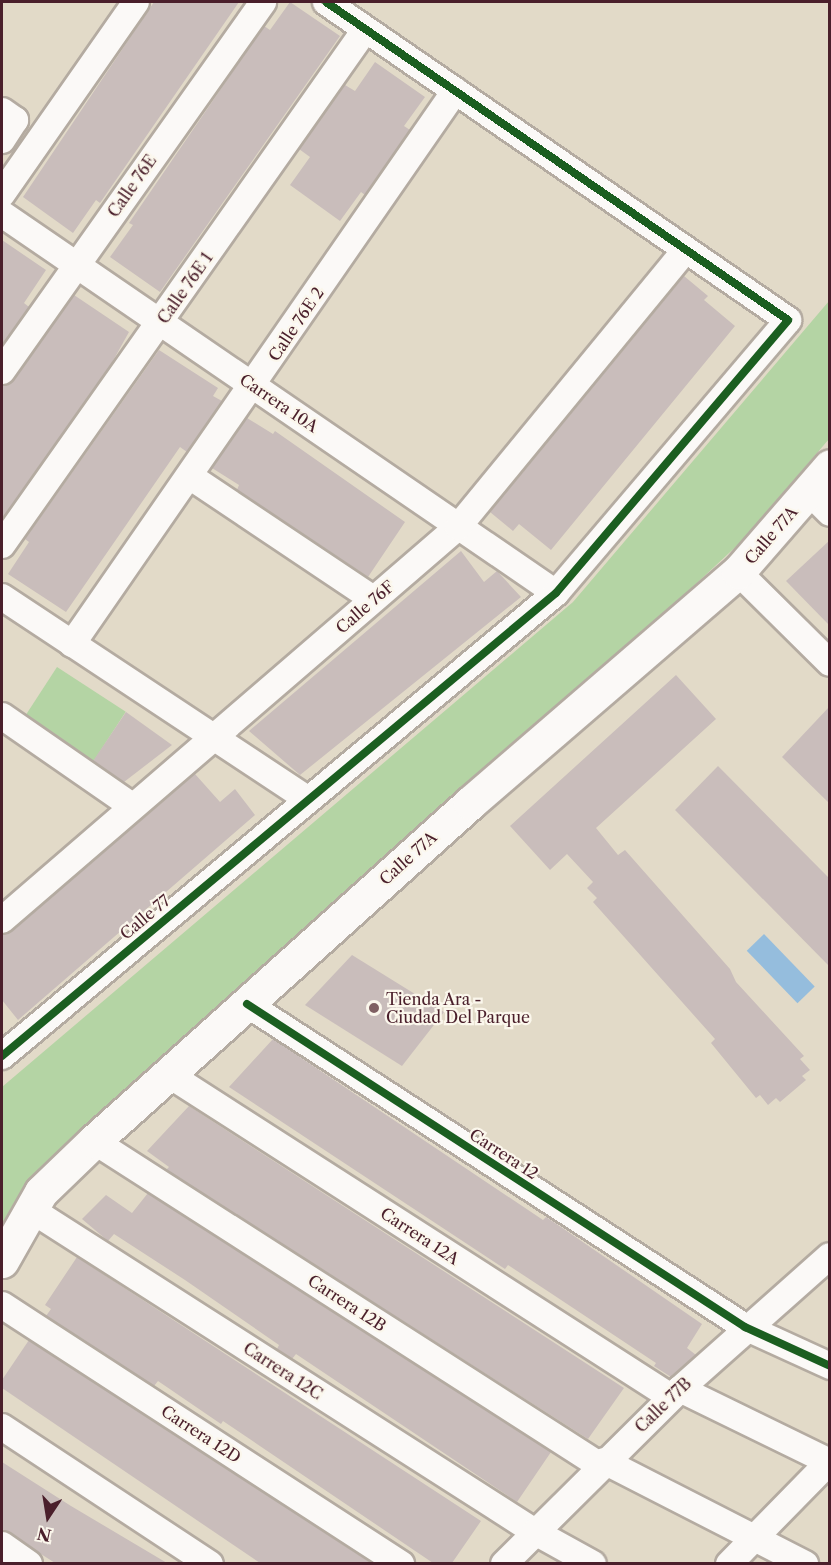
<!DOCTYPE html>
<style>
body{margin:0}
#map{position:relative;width:831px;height:1565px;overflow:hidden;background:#e2dac8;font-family:"Libre Caslon Text",serif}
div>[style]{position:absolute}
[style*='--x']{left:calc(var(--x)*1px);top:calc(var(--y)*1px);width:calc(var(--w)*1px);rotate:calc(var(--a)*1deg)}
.green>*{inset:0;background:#b4d4a4;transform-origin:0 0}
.water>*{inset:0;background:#95bddd;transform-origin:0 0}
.building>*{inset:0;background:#c9bdbb}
.roads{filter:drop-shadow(2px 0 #b4aba1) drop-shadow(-2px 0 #b4aba1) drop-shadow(0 2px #b4aba1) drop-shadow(0 -2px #b4aba1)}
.minor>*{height:26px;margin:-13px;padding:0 13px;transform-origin:13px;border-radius:13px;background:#fbf9f7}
.tertiary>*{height:33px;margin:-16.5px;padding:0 16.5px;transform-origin:16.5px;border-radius:16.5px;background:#fbf9f7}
.cycleway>*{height:8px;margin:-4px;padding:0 4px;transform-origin:4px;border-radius:4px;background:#1b5e20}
.dots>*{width:16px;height:16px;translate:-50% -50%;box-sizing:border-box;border:3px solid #fbf7ec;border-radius:50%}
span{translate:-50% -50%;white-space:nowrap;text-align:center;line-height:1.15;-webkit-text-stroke:4.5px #fbf7ec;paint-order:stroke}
.street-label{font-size:16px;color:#4a1f2b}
.poi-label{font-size:16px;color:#4a1f2b}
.left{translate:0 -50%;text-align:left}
.frame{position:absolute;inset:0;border:3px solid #4a1f2b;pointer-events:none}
.north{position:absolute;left:18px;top:1487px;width:60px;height:60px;-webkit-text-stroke:4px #fbf7ec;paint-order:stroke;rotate:192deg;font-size:16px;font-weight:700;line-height:24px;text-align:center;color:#4a1f2b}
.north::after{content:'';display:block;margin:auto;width:21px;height:27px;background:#4a1f2b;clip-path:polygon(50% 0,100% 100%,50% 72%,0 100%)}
</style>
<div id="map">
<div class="green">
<i style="clip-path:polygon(829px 301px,829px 439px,743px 540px,2px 1231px,2px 1087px,573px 602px)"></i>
<i style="left:57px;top:667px;width:82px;height:63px;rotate:33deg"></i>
</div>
<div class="water">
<i style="left:764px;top:934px;width:73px;height:24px;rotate:46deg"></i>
</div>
<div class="building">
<i style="clip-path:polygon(154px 2px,239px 2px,100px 203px,96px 200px,73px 233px,23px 197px)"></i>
<i style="clip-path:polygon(290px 2px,340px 36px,160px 292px,110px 257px,133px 225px,129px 223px,264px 26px,270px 30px)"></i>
<i style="clip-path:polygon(375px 62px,425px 97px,404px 126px,410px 130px,365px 195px,361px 192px,340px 221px,290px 185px,310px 157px,299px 149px,345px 85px,355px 91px)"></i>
<i style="clip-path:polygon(2px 240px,46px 270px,24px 303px,29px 307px,2px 346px)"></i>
<i style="clip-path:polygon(684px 276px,708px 296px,704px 300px,735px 326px,551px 550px,519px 524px,513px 531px,490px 512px)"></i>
<i style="clip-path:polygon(74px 295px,129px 332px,110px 366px,2px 520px,2px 386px,14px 380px)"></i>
<i style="clip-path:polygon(159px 350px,218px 388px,213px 396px,222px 401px,187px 452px,180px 447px,66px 612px,8px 574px,29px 542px,25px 539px)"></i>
<i style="clip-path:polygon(247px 418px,273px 434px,275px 431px,405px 522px,368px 577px,237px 490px,239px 485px,212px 468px)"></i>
<i style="clip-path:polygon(830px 540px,830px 626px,786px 581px)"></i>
<i style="clip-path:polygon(461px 551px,484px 582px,497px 571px,521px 597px,300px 775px,249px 731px)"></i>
<i style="clip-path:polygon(676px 675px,716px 719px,596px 828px,618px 855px,625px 850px,730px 969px,736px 982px,804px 1056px,800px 1059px,810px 1070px,802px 1076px,806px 1080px,780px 1102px,776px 1098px,768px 1105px,760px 1095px,756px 1098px,711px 1043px,715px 1039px,593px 902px,597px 898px,587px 888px,593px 882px,567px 854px,550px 870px,510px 826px)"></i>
<i style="clip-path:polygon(830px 706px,830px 804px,782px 757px)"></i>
<i style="clip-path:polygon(126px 712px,172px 745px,124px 782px,93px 761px)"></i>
<i style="clip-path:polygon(718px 766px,830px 879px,830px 967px,675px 810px)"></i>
<i style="clip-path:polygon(195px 774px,220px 802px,235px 789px,255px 815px,18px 1020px,2px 1000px,2px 935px,12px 931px)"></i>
<i style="clip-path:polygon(352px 955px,444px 1012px,402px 1066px,305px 1005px)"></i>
<i style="clip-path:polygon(273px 1039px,543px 1220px,546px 1217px,561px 1227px,702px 1324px,687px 1348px,696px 1355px,671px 1377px,654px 1366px,656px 1363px,546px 1290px,508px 1265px,505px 1269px,229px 1087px)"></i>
<i style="clip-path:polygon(189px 1106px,624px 1388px,588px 1439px,166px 1170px,169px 1167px,147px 1151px)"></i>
<i style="clip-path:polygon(148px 1193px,551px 1452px,517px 1502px,296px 1354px,292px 1359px,277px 1349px,279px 1345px,185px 1280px,114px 1234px,108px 1241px,82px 1219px,106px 1195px,132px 1213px)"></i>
<i style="clip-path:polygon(77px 1257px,481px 1521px,452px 1563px,433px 1563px,223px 1421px,221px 1424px,158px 1381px,154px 1386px,46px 1316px,51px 1309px,45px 1305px)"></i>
<i style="clip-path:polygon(29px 1340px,307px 1521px,371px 1563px,260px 1563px,2px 1388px,2px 1380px)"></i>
<i style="clip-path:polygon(2px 1462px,71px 1506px,167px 1563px,55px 1563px,2px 1529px)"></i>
</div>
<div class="roads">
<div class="minor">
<i style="--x:2;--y:111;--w:16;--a:35"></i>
<i style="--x:15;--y:120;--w:24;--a:123"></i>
<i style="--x:2;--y:194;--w:234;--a:-55.1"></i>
<i style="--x:2;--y:214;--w:671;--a:34.38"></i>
<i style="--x:2;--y:371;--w:452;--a:-54.7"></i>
<i style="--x:191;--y:477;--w:219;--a:33.8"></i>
<i style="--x:808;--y:491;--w:31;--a:45"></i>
<i style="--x:2;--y:545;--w:630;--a:-54.82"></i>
<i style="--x:738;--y:572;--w:129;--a:44.7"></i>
<i style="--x:2;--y:597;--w:366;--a:33.5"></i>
<i style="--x:72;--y:644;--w:673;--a:-55.29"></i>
<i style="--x:2;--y:716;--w:158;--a:34.7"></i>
<i style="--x:2;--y:920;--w:602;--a:-40.76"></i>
<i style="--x:458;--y:527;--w:357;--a:-50.6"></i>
<i style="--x:247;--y:1004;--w:594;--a:32.97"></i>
<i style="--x:745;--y:1327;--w:94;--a:24.6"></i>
<i style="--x:2;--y:1056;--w:722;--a:-39.89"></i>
<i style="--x:556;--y:593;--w:358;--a:-49.6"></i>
<i style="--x:788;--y:320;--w:561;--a:-145.46"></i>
<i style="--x:168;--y:1074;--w:598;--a:32.71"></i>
<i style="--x:94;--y:1141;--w:600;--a:32.68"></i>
<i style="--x:30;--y:1209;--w:599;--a:32.6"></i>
<i style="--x:535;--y:1532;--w:66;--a:28.9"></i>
<i style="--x:2;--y:1305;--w:476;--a:33"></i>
<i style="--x:680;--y:1389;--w:167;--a:26"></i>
<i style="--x:2;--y:1427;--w:249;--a:33.4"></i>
<i style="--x:604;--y:1461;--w:226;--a:27.1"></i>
<i style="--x:2;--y:1545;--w:33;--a:35"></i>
<i style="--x:504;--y:1564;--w:248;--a:-44.8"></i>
<i style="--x:680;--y:1389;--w:200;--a:-41.6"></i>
<i style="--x:729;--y:1564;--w:144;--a:-45.6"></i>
</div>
<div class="tertiary">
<i style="--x:2;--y:1261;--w:79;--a:-60.5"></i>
<i style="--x:41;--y:1192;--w:74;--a:-43.9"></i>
<i style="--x:94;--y:1141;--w:506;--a:-41.95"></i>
<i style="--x:470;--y:803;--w:354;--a:-40.8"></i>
<i style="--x:738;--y:572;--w:140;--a:-49"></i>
</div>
</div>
<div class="cycleway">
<i style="--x:247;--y:1004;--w:594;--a:32.97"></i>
<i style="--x:745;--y:1327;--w:94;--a:24.6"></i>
<i style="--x:2;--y:1056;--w:722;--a:-39.89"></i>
<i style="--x:556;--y:593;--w:358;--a:-49.6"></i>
<i style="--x:788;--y:320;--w:561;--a:-145.46"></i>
</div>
<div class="dots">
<i style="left:374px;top:1008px;background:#7f6062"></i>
</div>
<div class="street-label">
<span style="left:132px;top:186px;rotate:-55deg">Calle 76E</span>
<span style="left:185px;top:288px;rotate:-55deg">Calle 76E 1</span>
<span style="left:296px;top:324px;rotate:-56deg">Calle 76E 2</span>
<span style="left:279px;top:403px;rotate:34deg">Carrera 10A</span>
<span style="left:771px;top:535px;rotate:-49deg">Calle 77A</span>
<span style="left:365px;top:607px;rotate:-41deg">Calle 76F</span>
<span style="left:408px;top:858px;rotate:-42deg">Calle 77A</span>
<span style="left:145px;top:917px;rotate:-40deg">Calle 77</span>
<span style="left:504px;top:1154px;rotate:33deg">Carrera 12</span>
<span style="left:420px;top:1236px;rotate:33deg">Carrera 12A</span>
<span style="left:347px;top:1303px;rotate:33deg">Carrera 12B</span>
<span style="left:283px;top:1371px;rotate:33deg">Carrera 12C</span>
<span style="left:663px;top:1405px;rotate:-44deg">Calle 77B</span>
<span style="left:201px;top:1434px;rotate:33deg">Carrera 12D</span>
</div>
<div class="poi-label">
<span class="left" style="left:386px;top:1008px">Tienda Ara -<br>Ciudad Del Parque</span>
</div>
<div class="frame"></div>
<div class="north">N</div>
</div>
